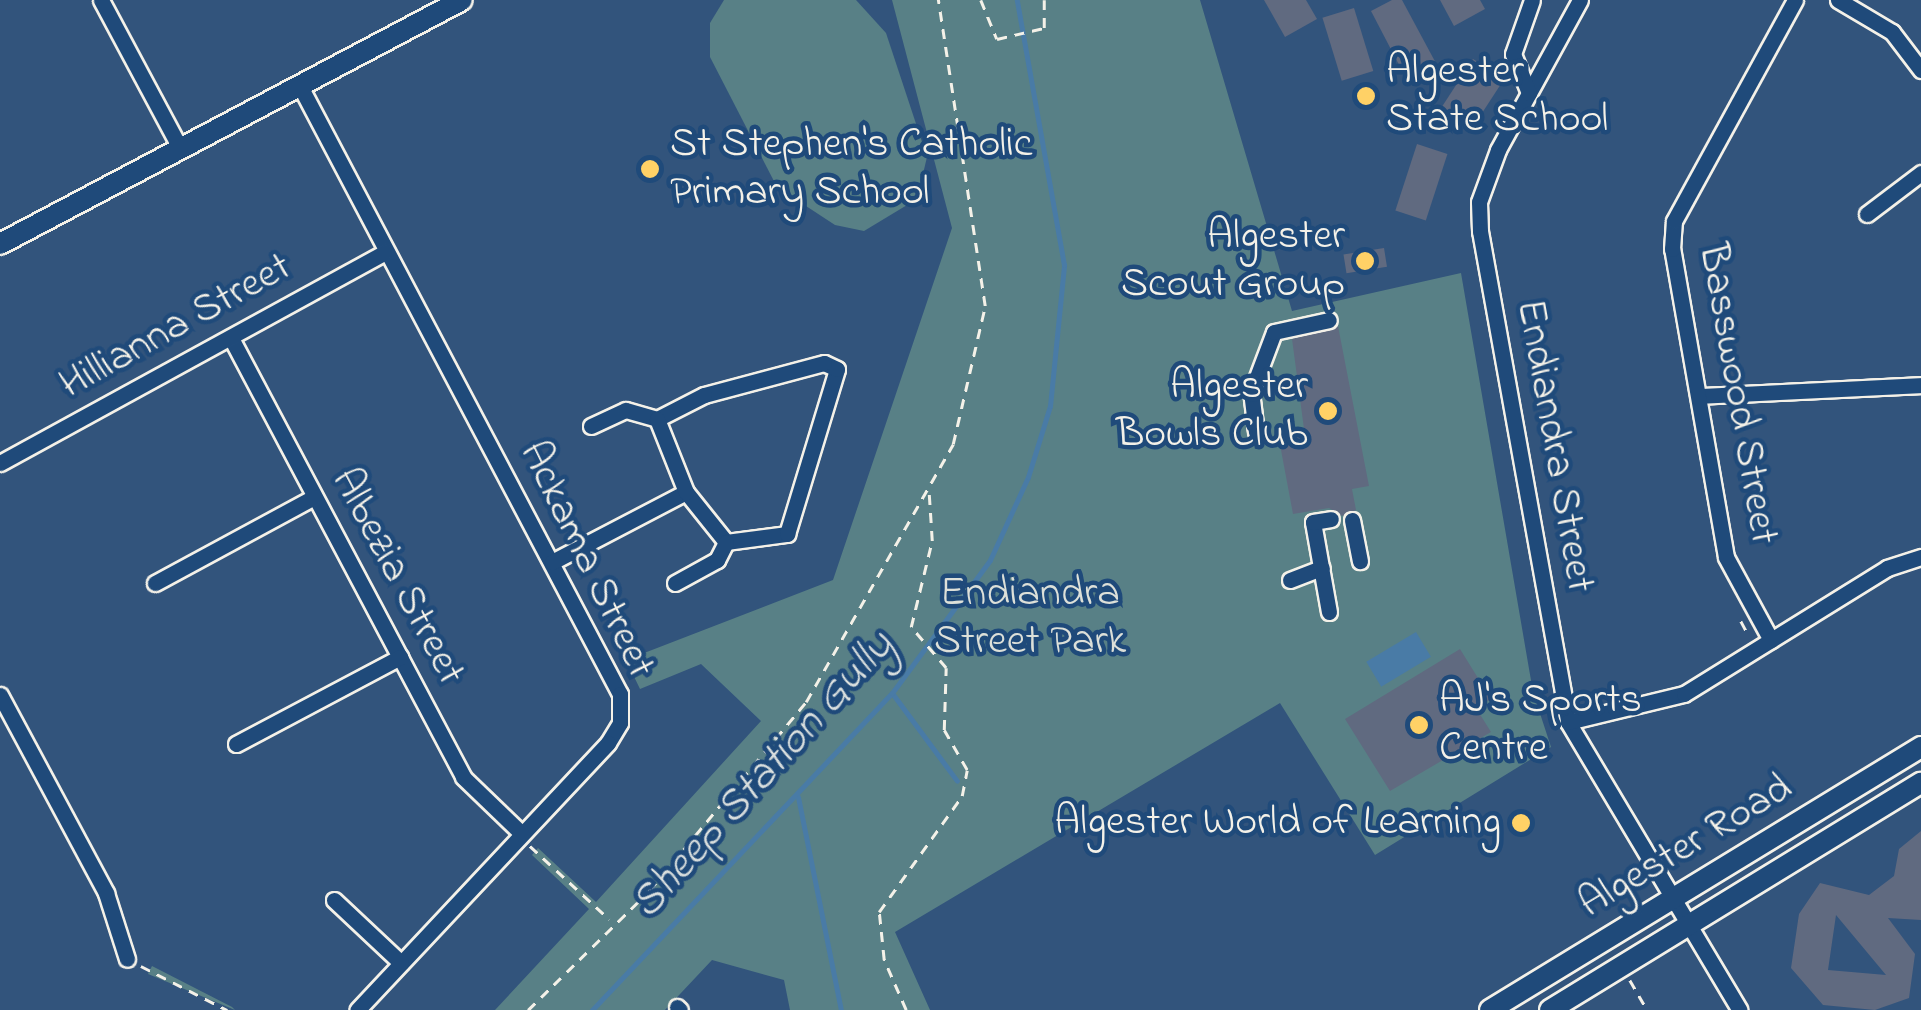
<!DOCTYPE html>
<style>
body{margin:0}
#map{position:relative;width:1921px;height:1010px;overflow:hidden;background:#32547c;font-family:"Indie Flower",sans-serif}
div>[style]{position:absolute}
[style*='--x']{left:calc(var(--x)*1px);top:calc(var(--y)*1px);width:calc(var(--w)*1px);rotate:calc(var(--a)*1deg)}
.green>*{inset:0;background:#588086}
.water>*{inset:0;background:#497ba6;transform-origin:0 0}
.stream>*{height:5px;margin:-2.5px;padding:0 2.5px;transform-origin:2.5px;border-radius:2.5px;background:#497ba6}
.building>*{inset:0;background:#606a80;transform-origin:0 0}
.path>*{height:2.5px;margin-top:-1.25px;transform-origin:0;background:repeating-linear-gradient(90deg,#f4f1e8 0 10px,transparent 0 18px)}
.roads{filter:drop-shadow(2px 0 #f4f1e8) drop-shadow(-2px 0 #f4f1e8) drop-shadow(0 2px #f4f1e8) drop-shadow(0 -2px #f4f1e8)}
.minor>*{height:15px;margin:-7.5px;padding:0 7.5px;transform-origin:7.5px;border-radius:7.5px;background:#1f4a7a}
.major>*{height:20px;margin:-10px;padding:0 10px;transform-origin:10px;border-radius:10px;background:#1f4a7a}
.dots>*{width:28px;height:28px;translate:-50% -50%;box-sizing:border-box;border:5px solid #1f4a7a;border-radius:50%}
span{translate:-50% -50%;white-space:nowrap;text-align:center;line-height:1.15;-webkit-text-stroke:9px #1f4a7a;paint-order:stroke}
.poi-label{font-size:42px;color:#f4f1e8}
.left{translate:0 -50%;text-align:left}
.right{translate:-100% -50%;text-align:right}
.street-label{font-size:42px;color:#f4f1e8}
.park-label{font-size:42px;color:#dde0d9}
.water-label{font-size:45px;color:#dadfde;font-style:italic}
</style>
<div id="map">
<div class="green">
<i style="clip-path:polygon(724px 0,856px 0,886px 33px,927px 157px,917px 199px,864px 231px,835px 225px,777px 187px,710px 57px,710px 23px)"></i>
<i style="clip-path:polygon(892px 0,1200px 0,1292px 311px,1461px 273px,1533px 692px,1551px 747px,1375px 855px,1280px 703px,895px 932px,930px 1010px,790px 1010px,784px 980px,712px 960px,665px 1010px,495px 1010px,589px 909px,532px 855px,538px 848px,596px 902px,761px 721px,701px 664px,640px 689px,626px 660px,833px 580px,952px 228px)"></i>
<i style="clip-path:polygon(152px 966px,232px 1007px,235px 1010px,148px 974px)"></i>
</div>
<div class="water">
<i style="left:1416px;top:632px;width:29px;height:58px;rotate:59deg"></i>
</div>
<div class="stream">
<i style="--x:892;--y:693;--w:109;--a:53.5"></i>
<i style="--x:798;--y:797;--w:217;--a:78.6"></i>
<i style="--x:592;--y:1010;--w:436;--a:-46.6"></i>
<i style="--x:892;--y:693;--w:165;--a:-53.6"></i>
<i style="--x:990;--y:560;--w:91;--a:-65.4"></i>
<i style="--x:1028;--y:477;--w:74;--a:-72.8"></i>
<i style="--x:1050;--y:406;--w:142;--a:-84.3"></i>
<i style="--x:1064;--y:265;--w:269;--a:-100.1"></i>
</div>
<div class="building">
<i style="clip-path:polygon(1264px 0,1306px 0,1317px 19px,1285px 37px)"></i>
<i style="clip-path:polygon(1392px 0,1402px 0,1438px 67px,1408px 82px,1371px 11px)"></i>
<i style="clip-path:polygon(1440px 0,1480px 0,1485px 9px,1454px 26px)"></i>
<i style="left:1354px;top:8px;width:66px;height:33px;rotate:73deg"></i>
<i style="left:1473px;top:59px;width:37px;height:63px;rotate:33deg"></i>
<i style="left:1417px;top:144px;width:32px;height:70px;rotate:18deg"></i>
<i style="left:1384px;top:248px;width:19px;height:41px;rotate:81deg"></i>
<i style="clip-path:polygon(1338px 326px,1369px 486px,1352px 489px,1356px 510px,1342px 516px,1329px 508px,1293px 514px,1278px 434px,1304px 429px,1292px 339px)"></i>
<i style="clip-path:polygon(1460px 649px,1491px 699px,1476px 708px,1491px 732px,1390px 791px,1345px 719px)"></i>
<i style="clip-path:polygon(evenodd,1921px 831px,1921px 920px,1888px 918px,1915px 954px,1909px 998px,1875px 1010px,1823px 1005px,1791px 968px,1799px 914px,1820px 883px,1869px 895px,1894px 876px,1899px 849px,1921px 831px,1836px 915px,1886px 975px,1828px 970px,1836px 915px)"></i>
</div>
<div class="path">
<i style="--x:981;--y:0;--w:42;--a:67.7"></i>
<i style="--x:997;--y:39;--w:48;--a:-13.2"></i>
<i style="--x:1044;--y:28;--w:28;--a:-90"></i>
<i style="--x:1741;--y:621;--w:17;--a:62"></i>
<i style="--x:530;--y:846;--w:108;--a:42.7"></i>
<i style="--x:141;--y:966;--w:97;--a:27.1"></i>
<i style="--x:1630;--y:980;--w:34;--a:60"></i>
<i style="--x:528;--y:1010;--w:170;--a:-44.5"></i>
<i style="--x:649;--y:891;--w:246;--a:-50.3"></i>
<i style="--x:806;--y:702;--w:297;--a:-60.3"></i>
<i style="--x:953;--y:444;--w:142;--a:-76.9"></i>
<i style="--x:985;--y:306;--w:310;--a:-98.7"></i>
<i style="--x:906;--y:1010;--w:55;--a:-113.7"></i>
<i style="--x:884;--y:960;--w:48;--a:-95.9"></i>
<i style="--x:879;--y:912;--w:143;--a:-54.4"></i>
<i style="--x:962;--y:796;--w:26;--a:-79"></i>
<i style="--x:967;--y:770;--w:46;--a:-119.9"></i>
<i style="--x:944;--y:730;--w:62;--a:-88.2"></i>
<i style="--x:946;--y:668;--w:54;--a:-130.5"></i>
<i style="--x:911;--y:627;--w:89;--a:-76.3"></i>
<i style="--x:932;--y:541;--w:48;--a:-93.6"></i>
</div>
<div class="roads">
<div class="minor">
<i style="--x:101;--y:0;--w:168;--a:61.9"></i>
<i style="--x:1580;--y:0;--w:171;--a:118.7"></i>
<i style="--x:1498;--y:150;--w:55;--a:110.1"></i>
<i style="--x:1479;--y:202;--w:29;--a:88"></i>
<i style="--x:1480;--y:231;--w:499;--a:79.8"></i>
<i style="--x:1568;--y:722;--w:335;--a:59.2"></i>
<i style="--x:1838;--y:0;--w:63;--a:30.7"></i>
<i style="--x:1892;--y:32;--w:48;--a:52.7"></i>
<i style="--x:300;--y:86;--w:687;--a:62.24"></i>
<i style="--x:620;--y:694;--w:29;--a:90"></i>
<i style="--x:620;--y:723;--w:23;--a:121"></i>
<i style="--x:608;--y:743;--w:366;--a:133.2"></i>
<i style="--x:1529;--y:93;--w:42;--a:-112.3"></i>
<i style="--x:1513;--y:54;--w:57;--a:-70.6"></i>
<i style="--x:1867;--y:214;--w:68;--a:-37.2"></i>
<i style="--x:231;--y:338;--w:497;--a:62.1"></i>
<i style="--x:463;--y:777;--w:81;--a:44"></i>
<i style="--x:1699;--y:396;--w:222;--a:-2.8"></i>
<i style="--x:591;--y:426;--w:38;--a:-25"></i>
<i style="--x:626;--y:410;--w:32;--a:16"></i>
<i style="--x:1256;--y:432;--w:39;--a:-97"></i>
<i style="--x:1251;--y:393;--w:65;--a:-69.3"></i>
<i style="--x:1274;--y:332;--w:56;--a:-12.3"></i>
<i style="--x:0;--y:463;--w:440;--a:-28.7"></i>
<i style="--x:1352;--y:520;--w:42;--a:79"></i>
<i style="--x:552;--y:562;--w:151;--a:-27.6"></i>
<i style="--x:686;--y:492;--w:64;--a:51.3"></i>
<i style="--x:726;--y:542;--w:62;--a:-7.5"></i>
<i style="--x:787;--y:534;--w:172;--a:-73.1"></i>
<i style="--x:837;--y:369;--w:14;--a:-155"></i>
<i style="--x:824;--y:363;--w:124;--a:165.1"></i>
<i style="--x:704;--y:395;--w:53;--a:152.9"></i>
<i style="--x:657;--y:419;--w:79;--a:68.3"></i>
<i style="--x:1290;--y:580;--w:34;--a:-21"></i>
<i style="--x:155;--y:583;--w:181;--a:-28.4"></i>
<i style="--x:675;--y:583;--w:48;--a:-28.7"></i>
<i style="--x:717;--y:560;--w:20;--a:-63"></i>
<i style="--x:1329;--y:612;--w:91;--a:-100.1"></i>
<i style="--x:1313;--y:522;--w:18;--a:-9"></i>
<i style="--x:1771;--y:640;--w:94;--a:-118.5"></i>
<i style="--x:1726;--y:557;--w:313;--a:-99.9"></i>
<i style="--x:1672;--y:249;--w:28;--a:-86"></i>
<i style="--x:1674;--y:221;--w:252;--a:-61.3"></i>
<i style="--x:0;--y:695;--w:225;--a:61.8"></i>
<i style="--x:106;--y:893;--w:69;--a:72.3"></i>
<i style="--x:1568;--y:722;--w:119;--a:-13.6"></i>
<i style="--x:1684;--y:694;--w:239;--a:-31.8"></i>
<i style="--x:1887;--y:568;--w:36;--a:-18"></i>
<i style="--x:236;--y:744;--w:186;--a:-27.9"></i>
<i style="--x:334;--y:900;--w:92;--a:43.2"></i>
<i style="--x:677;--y:1007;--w:4;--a:45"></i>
</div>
<div class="major">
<i style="--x:0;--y:244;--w:522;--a:-27.84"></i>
<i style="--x:1490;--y:1010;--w:505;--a:-31.39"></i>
<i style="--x:1550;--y:1010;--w:435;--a:-31.5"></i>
</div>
</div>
<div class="dots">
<i style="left:1366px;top:96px;background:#ffd166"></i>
<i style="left:650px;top:169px;background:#ffd166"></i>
<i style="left:1365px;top:261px;background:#ffd166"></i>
<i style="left:1328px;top:411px;background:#ffd166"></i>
<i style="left:1419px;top:725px;background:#ffd166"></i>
<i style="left:1521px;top:823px;background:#ffd166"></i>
</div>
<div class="poi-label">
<span class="left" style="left:1386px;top:96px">Algester<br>State School</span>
<span class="left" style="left:670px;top:169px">St Stephen's Catholic<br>Primary School</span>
<span class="right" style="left:1345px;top:261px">Algester<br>Scout Group</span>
<span class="right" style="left:1308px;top:411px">Algester<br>Bowls Club</span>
<span class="left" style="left:1439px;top:725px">AJ's Sports<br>Centre</span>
<span class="right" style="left:1501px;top:823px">Algester World of Learning</span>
</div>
<div class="street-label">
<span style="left:176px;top:327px;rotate:-29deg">Hillianna Street</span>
<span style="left:1737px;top:394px;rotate:80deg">Basswood Street</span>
<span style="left:1554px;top:446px;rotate:80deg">Endiandra Street</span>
<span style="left:586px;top:560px;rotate:64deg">Ackama Street</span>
<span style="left:397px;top:577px;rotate:62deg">Albezia Street</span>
<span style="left:1686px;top:847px;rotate:-31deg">Algester Road</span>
</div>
<div class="park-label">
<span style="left:1030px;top:618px">Endiandra<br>Street Park</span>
</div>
<div class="water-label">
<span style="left:764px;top:776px;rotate:-48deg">Sheep Station Gully</span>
</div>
</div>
